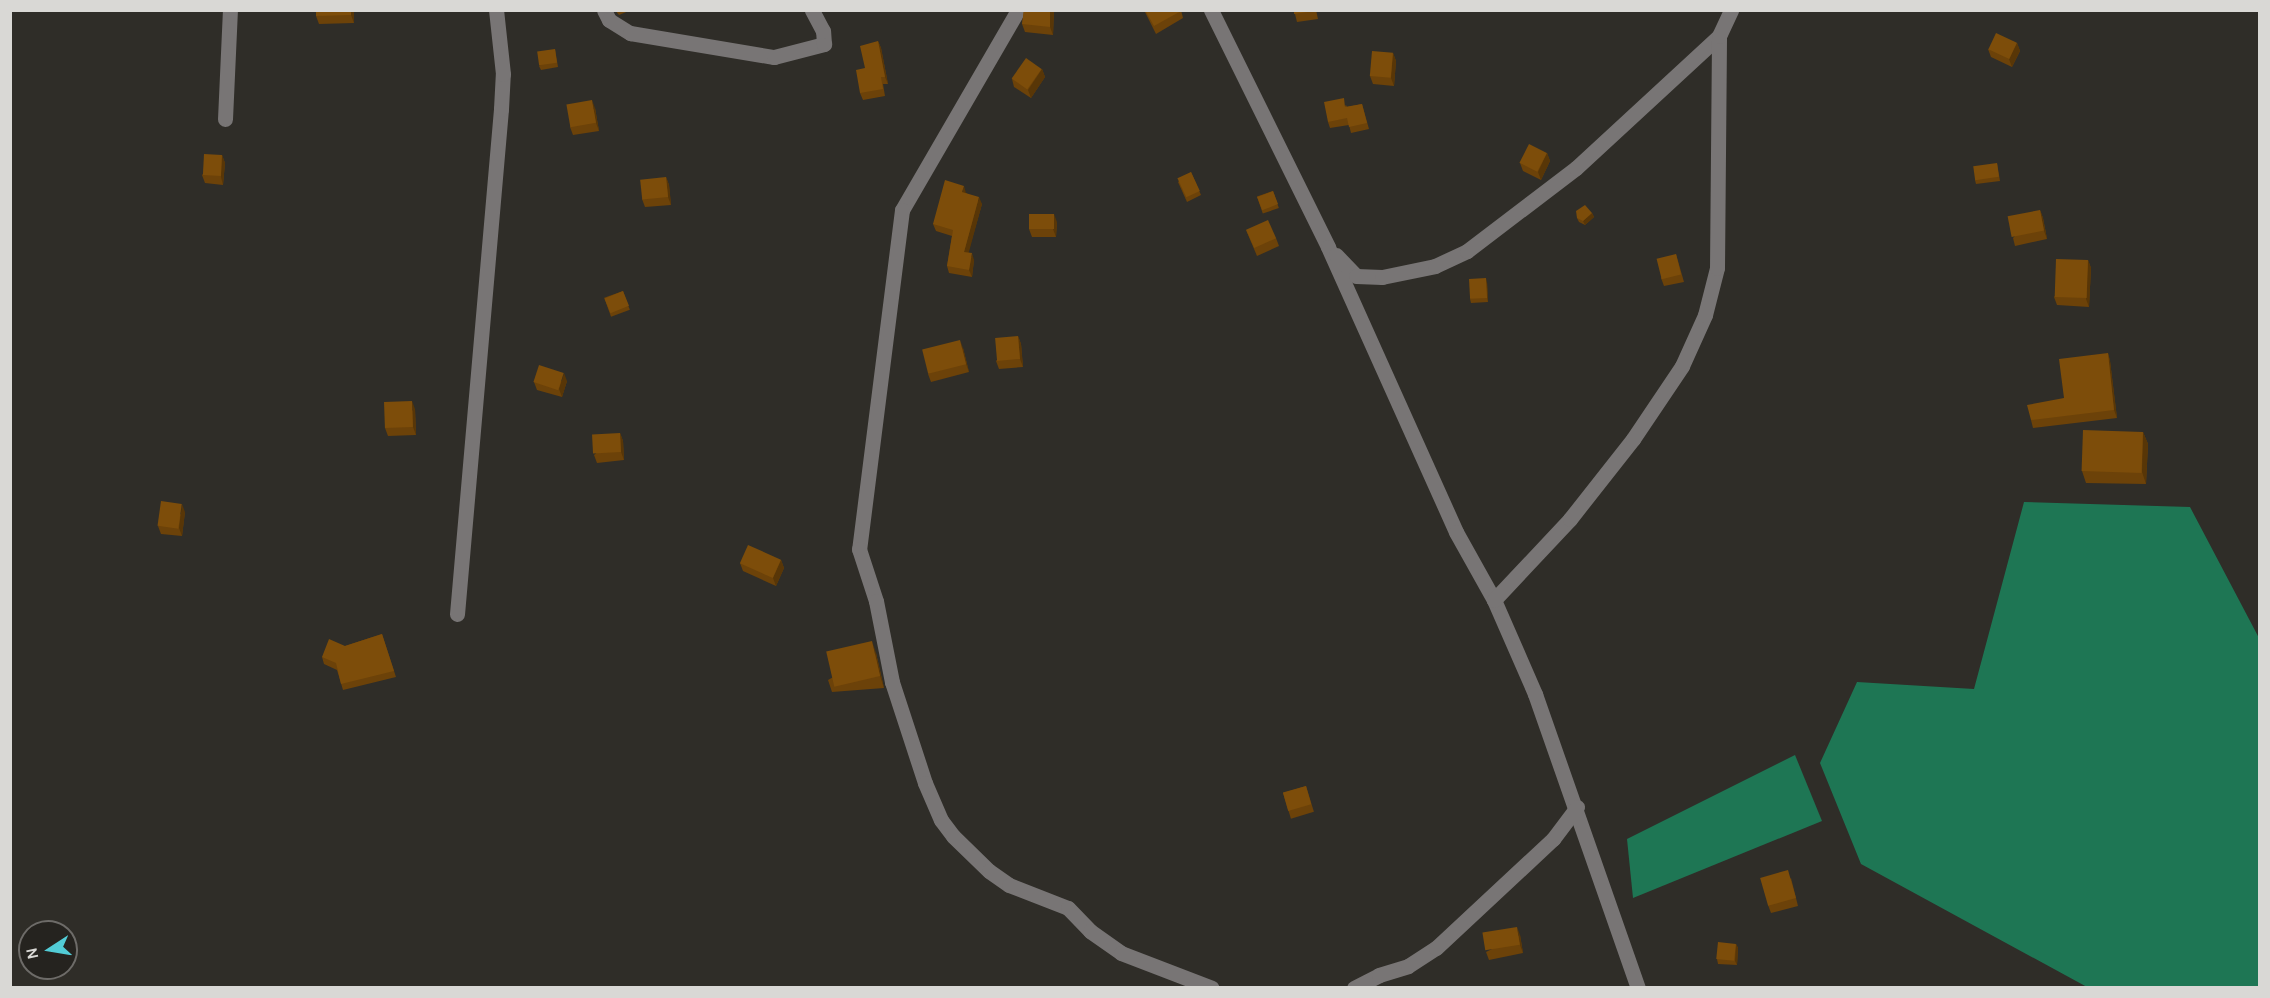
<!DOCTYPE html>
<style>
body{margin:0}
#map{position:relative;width:2270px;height:998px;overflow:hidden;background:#2f2d28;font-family:Karla,sans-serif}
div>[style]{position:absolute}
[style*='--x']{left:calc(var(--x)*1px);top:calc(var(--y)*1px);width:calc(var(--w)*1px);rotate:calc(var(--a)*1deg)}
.forest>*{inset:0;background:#1e7654}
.minor>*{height:15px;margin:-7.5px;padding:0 7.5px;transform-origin:7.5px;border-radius:7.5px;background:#787575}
.wall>*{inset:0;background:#6c4209;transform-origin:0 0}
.shaded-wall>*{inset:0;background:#583607}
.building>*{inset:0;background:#7d4d0a;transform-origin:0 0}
span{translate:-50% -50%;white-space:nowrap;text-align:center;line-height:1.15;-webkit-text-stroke:6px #25231f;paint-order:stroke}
.frame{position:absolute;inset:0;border:12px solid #d9d8d5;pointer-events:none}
.north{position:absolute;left:18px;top:920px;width:60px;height:60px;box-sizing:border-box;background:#25231f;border:2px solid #6d6b68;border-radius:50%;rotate:258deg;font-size:16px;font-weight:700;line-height:24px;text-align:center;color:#d9d8d5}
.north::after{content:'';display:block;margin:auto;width:21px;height:27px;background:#52ccd6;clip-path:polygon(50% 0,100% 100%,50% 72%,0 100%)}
</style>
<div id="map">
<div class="forest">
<i style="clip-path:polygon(2024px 502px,2190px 507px,2259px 638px,2259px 987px,2087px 987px,1861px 864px,1820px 763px,1857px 682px,1974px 689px)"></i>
<i style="clip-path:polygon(1795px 755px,1822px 821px,1633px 898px,1627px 839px)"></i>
</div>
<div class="minor">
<i style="--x:604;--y:10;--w:11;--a:63"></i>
<i style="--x:609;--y:20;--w:25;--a:32"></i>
<i style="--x:630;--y:33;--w:146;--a:9.5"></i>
<i style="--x:774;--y:57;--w:52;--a:-14.6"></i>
<i style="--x:824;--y:44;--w:13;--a:-94"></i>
<i style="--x:823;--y:31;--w:24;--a:-118"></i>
<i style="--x:1018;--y:10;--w:231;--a:120.1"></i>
<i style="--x:902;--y:210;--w:342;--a:97.2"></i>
<i style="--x:859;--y:549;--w:55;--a:71.9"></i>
<i style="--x:876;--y:601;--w:83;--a:78.8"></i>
<i style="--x:892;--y:682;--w:106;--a:71.9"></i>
<i style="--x:925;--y:783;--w:40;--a:66.6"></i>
<i style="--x:941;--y:820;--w:20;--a:53"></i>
<i style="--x:953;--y:836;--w:50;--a:44.2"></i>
<i style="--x:989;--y:871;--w:24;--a:35"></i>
<i style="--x:1009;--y:885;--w:63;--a:21.3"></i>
<i style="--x:1068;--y:908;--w:32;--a:46"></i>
<i style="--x:1090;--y:931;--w:38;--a:35"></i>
<i style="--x:1121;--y:953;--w:97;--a:21"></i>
<i style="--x:1211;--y:10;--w:264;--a:63.7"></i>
<i style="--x:1328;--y:247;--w:312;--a:65.8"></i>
<i style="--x:1456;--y:532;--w:78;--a:60.8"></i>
<i style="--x:1494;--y:600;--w:103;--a:66.4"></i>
<i style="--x:1535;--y:694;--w:312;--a:70.7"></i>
<i style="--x:225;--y:119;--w:109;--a:-87.4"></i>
<i style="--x:1336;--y:255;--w:29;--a:46"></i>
<i style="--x:1356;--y:276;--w:26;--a:2"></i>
<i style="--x:1382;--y:277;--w:54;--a:-11.7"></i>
<i style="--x:1435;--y:266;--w:35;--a:-25"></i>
<i style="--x:1467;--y:251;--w:137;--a:-37.3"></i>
<i style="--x:1576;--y:168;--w:195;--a:-42.7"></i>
<i style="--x:1494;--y:600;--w:111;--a:-46.8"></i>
<i style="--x:1570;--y:519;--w:102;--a:-51.8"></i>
<i style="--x:1633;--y:439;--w:88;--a:-56.1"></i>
<i style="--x:1682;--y:366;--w:56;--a:-65.7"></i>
<i style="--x:1705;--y:315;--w:49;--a:-75.7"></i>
<i style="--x:1717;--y:268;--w:232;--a:-89.5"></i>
<i style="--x:1719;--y:36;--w:29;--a:-65"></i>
<i style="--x:457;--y:614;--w:507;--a:-85.02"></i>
<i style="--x:501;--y:109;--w:35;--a:-87"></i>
<i style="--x:503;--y:74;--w:64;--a:-96.2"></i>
<i style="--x:1354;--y:988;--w:28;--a:-27"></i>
<i style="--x:1379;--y:975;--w:30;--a:-17"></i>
<i style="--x:1408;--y:966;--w:33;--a:-33"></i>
<i style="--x:1436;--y:948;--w:160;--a:-43"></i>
<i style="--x:1553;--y:839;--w:40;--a:-53"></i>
</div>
<div class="wall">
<i style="clip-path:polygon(354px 10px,354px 23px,319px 24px,316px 16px)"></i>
<i style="clip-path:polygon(615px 10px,631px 10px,619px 15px)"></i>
<i style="clip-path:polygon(1024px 10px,1054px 10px,1053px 35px,1025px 32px,1022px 24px)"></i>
<i style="clip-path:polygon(1144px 10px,1181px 10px,1183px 18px,1156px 34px)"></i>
<i style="clip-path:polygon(1294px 10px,1316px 10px,1318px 19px,1297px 22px)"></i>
<i style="clip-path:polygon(878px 41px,881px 48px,888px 84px,883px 84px,885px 96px,863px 100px,860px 93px,865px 68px)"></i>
<i style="clip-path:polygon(2017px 43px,2020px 51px,2012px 67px,1991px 57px,1988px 49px)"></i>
<i style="clip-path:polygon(555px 49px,558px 67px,541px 70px,539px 66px)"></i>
<i style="clip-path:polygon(1393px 53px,1396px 61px,1394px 86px,1373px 84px,1370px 76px)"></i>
<i style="clip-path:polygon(1042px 69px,1045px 77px,1031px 98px,1014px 87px,1012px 79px)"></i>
<i style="clip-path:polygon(1362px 104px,1369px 129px,1351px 133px,1349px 125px,1330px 128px,1328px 122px,1346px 105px,1347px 107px)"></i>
<i style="clip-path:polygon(595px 108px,599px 131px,573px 135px,570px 127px)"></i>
<i style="clip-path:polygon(1547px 153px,1550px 161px,1541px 180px,1523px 171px,1520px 163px)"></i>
<i style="clip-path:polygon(222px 155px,225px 163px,223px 185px,205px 183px,202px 175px)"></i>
<i style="clip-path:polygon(1997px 163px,2000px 181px,1976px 184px,1975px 180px)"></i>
<i style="clip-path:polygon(1191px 172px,1201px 195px,1187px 202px,1178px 182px)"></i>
<i style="clip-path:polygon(666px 177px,669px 185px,671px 205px,645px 207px,642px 199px)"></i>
<i style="left:1273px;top:191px;width:18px;height:17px;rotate:71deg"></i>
<i style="clip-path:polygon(966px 193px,982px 204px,968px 253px,974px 260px,972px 277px,949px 273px,947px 266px,952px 236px,936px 231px,933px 224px)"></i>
<i style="clip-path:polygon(2040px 210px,2043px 218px,2047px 239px,2015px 246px,2013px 238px)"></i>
<i style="clip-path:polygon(1592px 213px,1594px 217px,1585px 225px,1579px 222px,1577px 218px)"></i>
<i style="clip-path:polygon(1057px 222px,1056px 237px,1032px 237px,1029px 229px)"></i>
<i style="clip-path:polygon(1246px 230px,1276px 238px,1279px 246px,1257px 256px)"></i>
<i style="clip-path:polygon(1676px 254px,1684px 282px,1664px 286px,1661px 278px)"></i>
<i style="clip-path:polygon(2088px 260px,2091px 268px,2089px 307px,2057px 305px,2054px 297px)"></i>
<i style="clip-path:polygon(1487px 282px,1488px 302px,1471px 303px,1470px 299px)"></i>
<i style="left:623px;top:291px;width:20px;height:20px;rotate:70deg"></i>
<i style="clip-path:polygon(1018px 336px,1021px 344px,1023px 367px,999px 369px,996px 361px)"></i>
<i style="clip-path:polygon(963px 348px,969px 372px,931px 382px,928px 374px)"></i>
<i style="clip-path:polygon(2108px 353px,2110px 361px,2117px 418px,2033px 428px,2031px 420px,2064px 398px)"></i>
<i style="clip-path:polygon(567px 381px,562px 397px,537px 390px,534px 382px)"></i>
<i style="clip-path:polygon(415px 409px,416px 435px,388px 436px,385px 428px)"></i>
<i style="clip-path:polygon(2143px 432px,2148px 444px,2146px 484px,2086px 483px,2082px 471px)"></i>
<i style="clip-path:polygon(620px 433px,623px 441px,624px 460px,597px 463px,594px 455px)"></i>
<i style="clip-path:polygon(185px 512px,182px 536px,161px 534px,158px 526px)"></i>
<i style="clip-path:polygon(781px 560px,784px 568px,776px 586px,743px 571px,740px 563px)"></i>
<i style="clip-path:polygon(382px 634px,396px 677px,343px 690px,337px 670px,324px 664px,322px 657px,345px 646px)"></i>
<i style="clip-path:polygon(876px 653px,884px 688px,832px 692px,828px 680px)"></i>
<i style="left:1306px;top:786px;width:27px;height:24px;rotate:73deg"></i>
<i style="clip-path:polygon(1791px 878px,1798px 906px,1771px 913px,1768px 905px)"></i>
<i style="clip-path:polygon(1520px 935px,1523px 953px,1489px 960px,1486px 952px)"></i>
<i style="clip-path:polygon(1736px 944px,1738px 948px,1737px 965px,1718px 964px,1717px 959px)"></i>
</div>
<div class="shaded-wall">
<i style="clip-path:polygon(351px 10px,354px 10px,354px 23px,351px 15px)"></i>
<i style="clip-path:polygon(1050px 10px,1054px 10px,1053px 35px,1050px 27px)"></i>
<i style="clip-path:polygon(878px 41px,881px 48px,888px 84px,885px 77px)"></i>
<i style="clip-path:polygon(2017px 43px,2020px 51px,2012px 67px,2009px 59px)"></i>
<i style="clip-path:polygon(1393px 53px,1396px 61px,1394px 86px,1391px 78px)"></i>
<i style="clip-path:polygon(1042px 69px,1045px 77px,1031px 98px,1028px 90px)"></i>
<i style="clip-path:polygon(592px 100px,595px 108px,599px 131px,596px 123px)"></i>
<i style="clip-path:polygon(1547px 153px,1550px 161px,1541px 180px,1538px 172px)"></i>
<i style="clip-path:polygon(222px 155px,225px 163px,223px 185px,221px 177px)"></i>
<i style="clip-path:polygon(666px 177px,669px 185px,671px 205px,668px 197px)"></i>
<i style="clip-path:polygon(964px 186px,966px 193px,965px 199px,962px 192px)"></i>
<i style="clip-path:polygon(979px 197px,982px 204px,967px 259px,964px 252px)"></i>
<i style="clip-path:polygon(2040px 210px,2043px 218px,2047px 239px,2044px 231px)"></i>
<i style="clip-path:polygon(1592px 213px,1594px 217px,1585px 225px,1583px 221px)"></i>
<i style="clip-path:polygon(1054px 214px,1057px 222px,1056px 237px,1053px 229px)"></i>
<i style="clip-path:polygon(972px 253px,974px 260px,972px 277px,969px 270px)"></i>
<i style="clip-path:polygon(2088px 260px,2091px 268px,2089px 307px,2086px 299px)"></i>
<i style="clip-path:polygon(1486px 278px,1487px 282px,1488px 302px,1487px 298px)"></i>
<i style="clip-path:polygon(1018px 336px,1021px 344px,1023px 367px,1020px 359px)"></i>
<i style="clip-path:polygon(960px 340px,963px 348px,969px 372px,966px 364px)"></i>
<i style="clip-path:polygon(2108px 353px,2110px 361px,2117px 418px,2114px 410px)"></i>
<i style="clip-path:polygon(564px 373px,567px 381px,562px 397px,559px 389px)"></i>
<i style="clip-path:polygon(412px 401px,415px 409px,416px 435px,413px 427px)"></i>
<i style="clip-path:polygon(2143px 432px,2148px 444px,2146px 484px,2142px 472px)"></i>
<i style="clip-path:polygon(620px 433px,623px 441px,624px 460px,621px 452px)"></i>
<i style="clip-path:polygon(182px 504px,185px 512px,182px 536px,179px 528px)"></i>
<i style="clip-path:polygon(781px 560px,784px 568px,776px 586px,773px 578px)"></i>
<i style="clip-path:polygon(872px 641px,876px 653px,884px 688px,880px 676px)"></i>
<i style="clip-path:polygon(1517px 927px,1520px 935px,1523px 953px,1520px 945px)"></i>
<i style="clip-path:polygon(1736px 944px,1738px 948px,1737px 965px,1735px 961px)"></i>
</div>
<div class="building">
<i style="clip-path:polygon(316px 10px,351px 10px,351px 15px,316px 16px)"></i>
<i style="clip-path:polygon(1024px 10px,1050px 10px,1050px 27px,1022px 24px)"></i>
<i style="clip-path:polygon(1145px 10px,1181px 10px,1181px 11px,1154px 26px)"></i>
<i style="clip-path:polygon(1294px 10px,1315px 10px,1315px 11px,1294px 14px)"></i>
<i style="left:1996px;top:33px;width:23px;height:18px;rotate:25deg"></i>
<i style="clip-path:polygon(878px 41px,885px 77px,881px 77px,883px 89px,860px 93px,856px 70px,865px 68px,860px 46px)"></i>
<i style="left:555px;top:49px;width:14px;height:18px;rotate:82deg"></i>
<i style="left:1372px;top:51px;width:21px;height:25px;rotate:5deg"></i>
<i style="left:1026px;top:58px;width:19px;height:25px;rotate:35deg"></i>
<i style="clip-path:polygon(1344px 98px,1345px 107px,1362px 104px,1367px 123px,1349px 127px,1347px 118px,1328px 122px,1324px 102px)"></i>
<i style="left:592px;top:100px;width:23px;height:26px;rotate:80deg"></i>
<i style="left:1529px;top:144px;width:20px;height:21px;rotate:27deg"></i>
<i style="left:204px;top:154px;width:18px;height:21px;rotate:3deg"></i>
<i style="left:1997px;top:163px;width:14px;height:24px;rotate:82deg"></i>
<i style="left:1191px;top:172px;width:21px;height:15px;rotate:65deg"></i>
<i style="left:666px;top:177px;width:20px;height:26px;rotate:84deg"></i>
<i style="clip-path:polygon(945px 180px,964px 186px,962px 192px,979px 197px,964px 252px,972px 253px,969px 270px,947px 266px,953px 230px,933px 224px)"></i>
<i style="left:1273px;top:191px;width:14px;height:17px;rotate:69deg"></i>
<i style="clip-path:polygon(1585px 205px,1592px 213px,1583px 221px,1577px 218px,1576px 211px)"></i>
<i style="left:2040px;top:210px;width:21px;height:33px;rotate:79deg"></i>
<i style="left:1029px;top:214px;width:25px;height:15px"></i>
<i style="left:1268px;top:220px;width:20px;height:24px;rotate:66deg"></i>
<i style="left:1676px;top:254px;width:21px;height:20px;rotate:76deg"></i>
<i style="left:2056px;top:259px;width:32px;height:38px;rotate:2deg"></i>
<i style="left:1486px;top:278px;width:20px;height:17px;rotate:87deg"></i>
<i style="left:623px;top:291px;width:16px;height:20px;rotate:68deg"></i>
<i style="left:1018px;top:336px;width:23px;height:23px;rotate:85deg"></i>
<i style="left:960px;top:340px;width:25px;height:39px;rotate:76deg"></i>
<i style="clip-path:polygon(2108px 353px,2114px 410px,2031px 420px,2027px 405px,2064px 398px,2059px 359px)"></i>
<i style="left:539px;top:365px;width:26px;height:18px;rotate:18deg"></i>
<i style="left:412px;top:401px;width:26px;height:28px;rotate:88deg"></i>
<i style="left:2083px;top:430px;width:60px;height:41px;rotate:2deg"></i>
<i style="left:620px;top:433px;width:19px;height:28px;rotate:87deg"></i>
<i style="left:161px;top:501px;width:21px;height:25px;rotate:8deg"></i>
<i style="left:748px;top:545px;width:36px;height:20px;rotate:24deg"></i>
<i style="clip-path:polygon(382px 634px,394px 671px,341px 684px,336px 663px,322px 657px,329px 639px,345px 646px)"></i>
<i style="left:872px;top:641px;width:36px;height:47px;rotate:77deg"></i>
<i style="left:1306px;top:786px;width:19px;height:24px;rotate:74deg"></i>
<i style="left:1788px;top:870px;width:29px;height:29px;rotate:74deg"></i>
<i style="left:1517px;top:927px;width:18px;height:35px;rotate:81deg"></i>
<i style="left:1718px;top:942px;width:18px;height:17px;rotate:6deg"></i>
</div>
<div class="frame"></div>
<div class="north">N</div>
</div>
